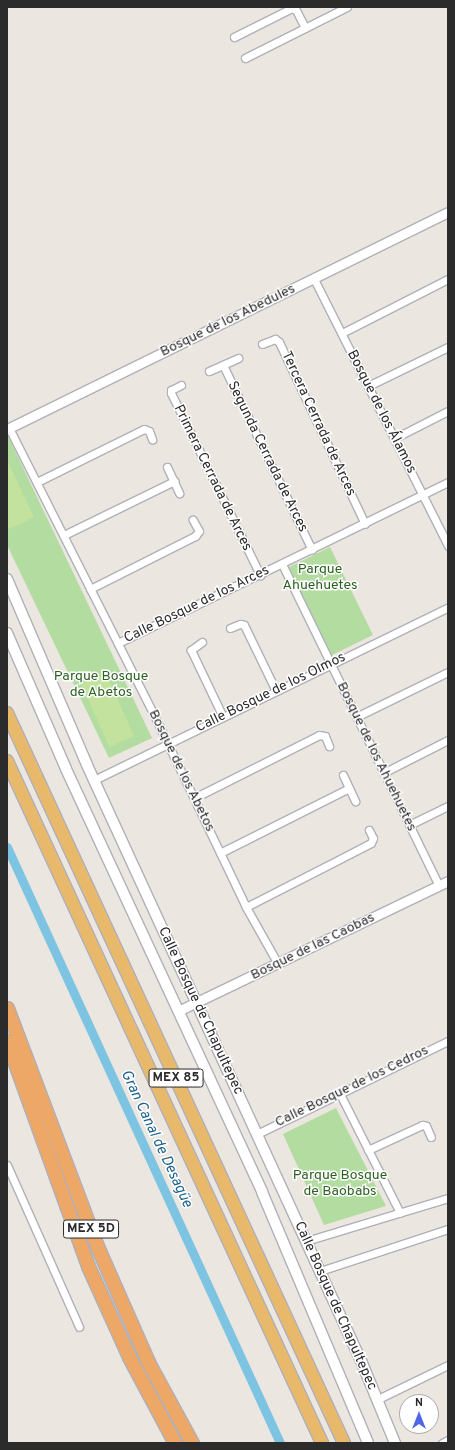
<!DOCTYPE html>
<meta charset="utf-8">
<style>
body{margin:0}
#map{position:relative;width:455px;height:1450px;overflow:hidden;background:#ebe6df;font-family:Overpass,sans-serif}
div>[style]{position:absolute}
[style*='--x']{left:calc(var(--x)*1px);top:calc(var(--y)*1px);width:calc(var(--w)*1px);rotate:calc(var(--a)*1deg)}
.green>*{inset:0;background:#b3dca1;transform-origin:0 0}
.pitch>*{inset:0;background:#c2e29e;transform-origin:0 0}
.canal>*{height:9px;margin:-4.5px;padding:0 4.5px;transform-origin:4.5px;border-radius:4.5px;background:#7dc3e2}
.roads{filter:drop-shadow(1px 0 #afb0ba) drop-shadow(-1px 0 #afb0ba) drop-shadow(0 1px #afb0ba) drop-shadow(0 -1px #afb0ba)}
.minor>*{height:7px;margin:-3.5px;padding:0 3.5px;transform-origin:3.5px;border-radius:3.5px;background:#fff}
.tertiary>*{height:9px;margin:-4.5px;padding:0 4.5px;transform-origin:4.5px;border-radius:4.5px;background:#fff}
.secondary>*{height:10px;margin:-5px;padding:0 5px;transform-origin:5px;border-radius:5px;background:#fff}
.trunk>*{height:12px;margin:-6px;padding:0 6px;transform-origin:6px;border-radius:6px;background:#e8b96a}
.motorway>*{height:13px;margin:-6.5px;padding:0 6.5px;transform-origin:6.5px;border-radius:6.5px;background:#eda767}
span{translate:-50% -50%;white-space:nowrap;text-align:center;line-height:1.15;-webkit-text-stroke:3px #fff;paint-order:stroke}
.shield-label span{padding:1px 3px;background:#fff;border:1px solid;border-radius:3px;-webkit-text-stroke-width:0}
.shield-label{font-size:13px;color:#2b2b2b;font-weight:700}
.street-label{font-size:14px;color:#2b2b2b}
.park-label{font-size:14px;color:#2d6122}
.water-label{font-size:15px;color:#1c628e;font-style:italic}
.frame{position:absolute;inset:0;border:8px solid #2b2b2b;pointer-events:none}
.north{position:absolute;left:399px;top:1394px;width:40px;height:40px;box-sizing:border-box;background:#fff;border:1px solid #aaa;border-radius:50%;rotate:0deg;font-size:11px;font-weight:700;line-height:16px;text-align:center;color:#2b2b2b}
.north::after{content:'';display:block;margin:auto;width:14px;height:18px;background:#5066e7;clip-path:polygon(50% 0,100% 100%,50% 72%,0 100%)}
</style>
<div id="map">
<div class="green">
<i style="clip-path:polygon(7px 434px,152px 738px,109px 758px,7px 545px)"></i>
<i style="left:330px;top:547px;width:98px;height:46px;rotate:64deg"></i>
<i style="clip-path:polygon(336px 1108px,386px 1206px,324px 1225px,283px 1134px)"></i>
</div>
<div class="pitch">
<i style="clip-path:polygon(7px 460px,34px 517px,9px 529px,7px 525px)"></i>
<i style="left:106px;top:673px;width:69px;height:27px;rotate:66deg"></i>
</div>
<div class="canal">
<i style="--x:7;--y:847;--w:656;--a:65.39"></i>
</div>
<div class="roads">
<div class="minor">
<i style="--x:234;--y:37;--w:65;--a:-26.6"></i>
<i style="--x:292;--y:8;--w:4;--a:27"></i>
<i style="--x:296;--y:10;--w:20;--a:63"></i>
<i style="--x:245;--y:58;--w:114;--a:-26.6"></i>
<i style="--x:314;--y:279;--w:299;--a:63.3"></i>
<i style="--x:342;--y:333;--w:119;--a:-27"></i>
<i style="--x:262;--y:344;--w:14;--a:-21"></i>
<i style="--x:275;--y:339;--w:5;--a:37"></i>
<i style="--x:279;--y:342;--w:201;--a:64.7"></i>
<i style="--x:223;--y:365;--w:205;--a:64.3"></i>
<i style="--x:209;--y:371;--w:32;--a:-24"></i>
<i style="--x:181;--y:385;--w:11;--a:153"></i>
<i style="--x:171;--y:390;--w:3;--a:90"></i>
<i style="--x:171;--y:393;--w:203;--a:63.9"></i>
<i style="--x:368;--y:386;--w:89;--a:-26"></i>
<i style="--x:9;--y:428;--w:322;--a:63.2"></i>
<i style="--x:154;--y:715;--w:213;--a:64.4"></i>
<i style="--x:246;--y:907;--w:65;--a:60.7"></i>
<i style="--x:395;--y:438;--w:59;--a:-27"></i>
<i style="--x:167;--y:467;--w:29;--a:65"></i>
<i style="--x:37;--y:482;--w:119;--a:-26.4"></i>
<i style="--x:144;--y:429;--w:5;--a:22"></i>
<i style="--x:149;--y:431;--w:9;--a:69"></i>
<i style="--x:64;--y:535;--w:123;--a:-26.1"></i>
<i style="--x:282;--y:564;--w:358;--a:64"></i>
<i style="--x:90;--y:589;--w:118;--a:-26.8"></i>
<i style="--x:195;--y:536;--w:6;--a:-51"></i>
<i style="--x:199;--y:531;--w:13;--a:-119"></i>
<i style="--x:230;--y:628;--w:11;--a:-22"></i>
<i style="--x:240;--y:624;--w:4;--a:14"></i>
<i style="--x:244;--y:625;--w:73;--a:64.1"></i>
<i style="--x:202;--y:642;--w:14;--a:144"></i>
<i style="--x:191;--y:650;--w:74;--a:64.5"></i>
<i style="--x:118;--y:643;--w:367;--a:-26"></i>
<i style="--x:356;--y:717;--w:102;--a:-26.1"></i>
<i style="--x:383;--y:773;--w:73;--a:-26.9"></i>
<i style="--x:343;--y:775;--w:29;--a:65"></i>
<i style="--x:94;--y:780;--w:394;--a:-26"></i>
<i style="--x:194;--y:798;--w:140;--a:-26.7"></i>
<i style="--x:319;--y:735;--w:6;--a:9"></i>
<i style="--x:325;--y:736;--w:11;--a:68"></i>
<i style="--x:409;--y:825;--w:43;--a:-26"></i>
<i style="--x:220;--y:853;--w:144;--a:-26.7"></i>
<i style="--x:246;--y:907;--w:140;--a:-27.1"></i>
<i style="--x:371;--y:843;--w:5;--a:-68"></i>
<i style="--x:373;--y:838;--w:9;--a:-117"></i>
<i style="--x:340;--y:1094;--w:133;--a:63.2"></i>
<i style="--x:257;--y:1134;--w:212;--a:-26"></i>
<i style="--x:368;--y:1150;--w:60;--a:-24.8"></i>
<i style="--x:422;--y:1125;--w:4;--a:14"></i>
<i style="--x:426;--y:1126;--w:12;--a:66"></i>
<i style="--x:7;--y:1165;--w:177;--a:66"></i>
<i style="--x:306;--y:1241;--w:148;--a:-16.8"></i>
<i style="--x:320;--y:1271;--w:135;--a:-18.2"></i>
<i style="--x:378;--y:1399;--w:78;--a:-25.9"></i>
<i style="--x:442;--y:1443;--w:7;--a:-27"></i>
</div>
<div class="tertiary">
<i style="--x:7;--y:429;--w:491;--a:-26.2"></i>
<i style="--x:178;--y:1011;--w:300;--a:-25.7"></i>
</div>
<div class="secondary">
<i style="--x:7;--y:579;--w:202;--a:66.7"></i>
<i style="--x:87;--y:765;--w:658;--a:65.3"></i>
<i style="--x:362;--y:1363;--w:87;--a:67.6"></i>
<i style="--x:7;--y:633;--w:148;--a:66.5"></i>
<i style="--x:66;--y:769;--w:466;--a:65.1"></i>
<i style="--x:262;--y:1192;--w:272;--a:67.1"></i>
</div>
<div class="trunk">
<i style="--x:7;--y:713;--w:804;--a:65.22"></i>
<i style="--x:7;--y:761;--w:751;--a:65.21"></i>
</div>
<div class="motorway">
<i style="--x:7;--y:1008;--w:254;--a:69.3"></i>
<i style="--x:97;--y:1246;--w:129;--a:66.2"></i>
<i style="--x:149;--y:1364;--w:90;--a:61.4"></i>
<i style="--x:7;--y:1041;--w:239;--a:70.2"></i>
<i style="--x:88;--y:1266;--w:100;--a:65.7"></i>
<i style="--x:129;--y:1357;--w:98;--a:61.9"></i>
</div>
</div>
<div class="shield-label">
<span style="left:176px;top:1078px">MEX 85</span>
<span style="left:91px;top:1229px">MEX 5D</span>
</div>
<div class="street-label">
<span style="left:228px;top:321px;rotate:-26deg">Bosque de los Abedules</span>
<span style="left:381px;top:412px;rotate:63deg">Bosque de los Álamos</span>
<span style="left:318px;top:424px;rotate:65deg">Tercera Cerrada de Arces</span>
<span style="left:267px;top:457px;rotate:64deg">Segunda Cerrada de Arces</span>
<span style="left:212px;top:478px;rotate:64deg">Primera Cerrada de Arces</span>
<span style="left:197px;top:605px;rotate:-26deg">Calle Bosque de los Arces</span>
<span style="left:271px;top:693px;rotate:-26deg">Calle Bosque de los Olmos</span>
<span style="left:376px;top:757px;rotate:64deg">Bosque de los Ahuehuetes</span>
<span style="left:181px;top:771px;rotate:64deg">Bosque de los Abetos</span>
<span style="left:313px;top:947px;rotate:-26deg">Bosque de las Caobas</span>
<span style="left:200px;top:1011px;rotate:65deg">Calle Bosque de Chapultepec</span>
<span style="left:352px;top:1087px;rotate:-26deg">Calle Bosque de los Cedros</span>
<span style="left:335px;top:1306px;rotate:66deg">Calle Bosque de Chapultepec</span>
</div>
<div class="park-label">
<span style="left:320px;top:578px">Parque<br>Ahuehuetes</span>
<span style="left:101px;top:685px">Parque Bosque<br>de Abetos</span>
<span style="left:340px;top:1184px">Parque Bosque<br>de Baobabs</span>
</div>
<div class="water-label">
<span style="left:156px;top:1139px;rotate:65deg">Gran Canal de Desagüe</span>
</div>
<div class="frame"></div>
<div class="north">N</div>
</div>
